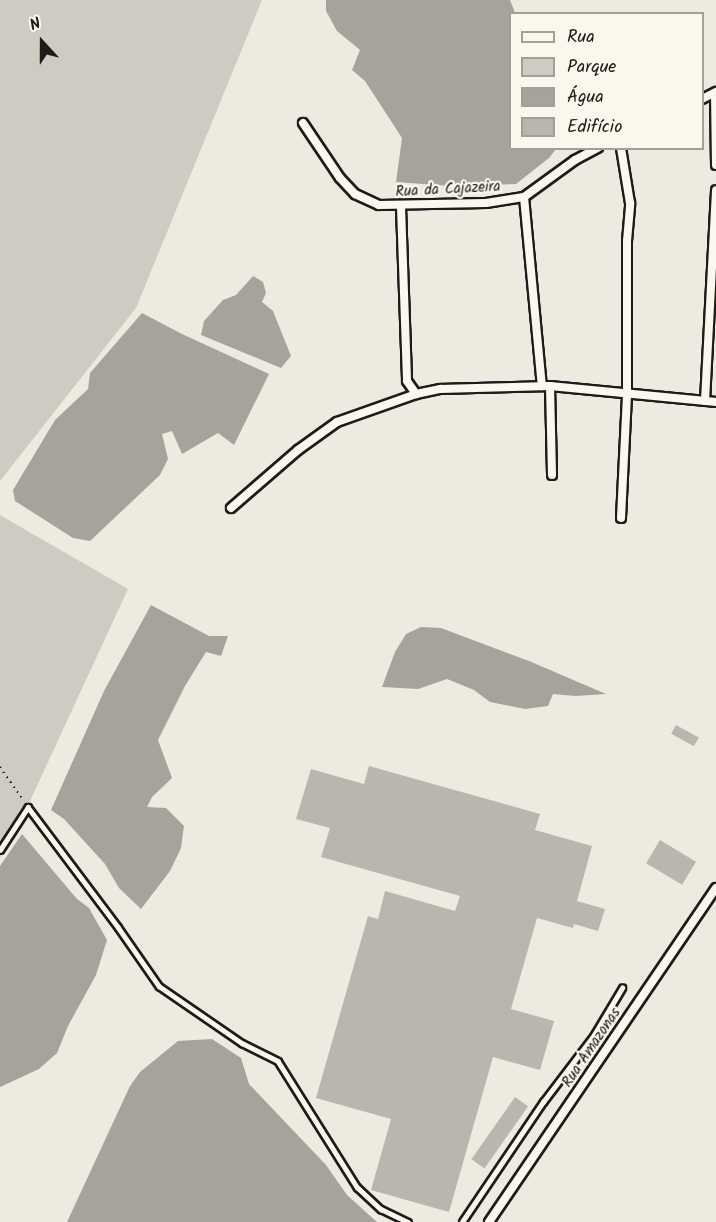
<!DOCTYPE html>
<meta charset="utf-8">
<style>
body{margin:0}
#map{position:relative;width:716px;height:1222px;overflow:hidden;background:#eeeadf;font-family:Kalam,sans-serif}
div>[style]{position:absolute}
[style*='--x']{left:calc(var(--x)*1px);top:calc(var(--y)*1px);width:calc(var(--w)*1px);rotate:calc(var(--a)*1deg)}
.green>*{inset:0;background:#ceccc2}
.water>*{inset:0;background:#a6a39d}
.building>*{inset:0;background:#b9b6af;transform-origin:0 0}
.path>*{height:1.5px;margin-top:-0.75px;transform-origin:0;background:repeating-linear-gradient(90deg,#1c1c1c 0 1.5px,transparent 0 6px)}
.roads{filter:drop-shadow(2px 0 #1c1c1c) drop-shadow(-2px 0 #1c1c1c) drop-shadow(0 2px #1c1c1c) drop-shadow(0 -2px #1c1c1c)}
.lane>*{height:4.5px;margin:-2.25px;padding:0 2.25px;transform-origin:2.25px;border-radius:2.25px;background:#fbf7ec}
.street>*{height:8px;margin:-4px;padding:0 4px;transform-origin:4px;border-radius:4px;background:#fbf7ec}
span{translate:-50% -50%;white-space:nowrap;text-align:center;line-height:1.15;-webkit-text-stroke:4.5px #fbf7ec;paint-order:stroke}
.street-label{font-size:15px;color:#1c1c1c}
.legend{position:absolute;left:509px;top:12px;width:195px;height:138px;box-sizing:border-box;background:#fbf7ec;border:2px solid #a29f99;margin:0;padding:8px 10px;list-style:none;font-size:18px;color:#1c1c1c}
.legend li{display:flex;align-items:center;gap:12px;height:30px}
.legend b{width:30px;border:2px solid #a29f99}
.north{position:absolute;left:12px;top:12px;width:60px;height:60px;-webkit-text-stroke:4px #fbf7ec;paint-order:stroke;rotate:339deg;font-size:16px;font-weight:700;line-height:24px;text-align:center;color:#1c1c1c}
.north::after{content:'';display:block;margin:auto;width:21px;height:27px;background:#1c1c1c;clip-path:polygon(50% 0,100% 100%,50% 72%,0 100%)}
</style>
<div id="map">
<div class="green">
<i style="clip-path:polygon(0 0,262px 0,136px 308px,0 481px)"></i>
<i style="clip-path:polygon(0 515px,128px 589px,31px 799px,28px 816px,0 858px)"></i>
</div>
<div class="water">
<i style="clip-path:polygon(326px 0,510px 0,515px 13px,510px 14px,510px 148px,556px 149px,549px 158px,516px 184px,450px 186px,396px 182px,402px 138px,365px 81px,352px 70px,360px 50px,337px 31px,326px 11px)"></i>
<i style="clip-path:polygon(253px 276px,263px 282px,266px 293px,262px 302px,273px 311px,291px 356px,281px 368px,201px 335px,204px 321px,223px 300px,236px 295px)"></i>
<i style="clip-path:polygon(142px 313px,182px 334px,269px 374px,234px 445px,218px 433px,182px 454px,172px 431px,162px 434px,168px 459px,160px 475px,90px 541px,73px 538px,15px 501px,13px 490px,55px 420px,88px 389px,90px 373px)"></i>
<i style="clip-path:polygon(151px 605px,209px 636px,228px 636px,221px 656px,206px 652px,185px 686px,158px 740px,172px 778px,152px 797px,147px 807px,166px 808px,184px 826px,181px 848px,170px 871px,141px 909px,119px 888px,105px 864px,64px 819px,51px 810px,104px 691px)"></i>
<i style="clip-path:polygon(421px 627px,441px 628px,529px 661px,606px 694px,576px 696px,553px 694px,548px 706px,525px 709px,490px 702px,474px 690px,447px 679px,418px 689px,382px 687px,395px 652px,406px 634px)"></i>
<i style="clip-path:polygon(22px 834px,77px 899px,89px 908px,107px 940px,96px 975px,68px 1026px,57px 1053px,39px 1069px,0 1087px,0 866px)"></i>
<i style="clip-path:polygon(212px 1039px,241px 1058px,249px 1084px,326px 1165px,347px 1195px,377px 1222px,67px 1222px,130px 1086px,140px 1072px,178px 1041px)"></i>
</div>
<div class="building">
<i style="left:676px;top:725px;width:26px;height:10px;rotate:29deg"></i>
<i style="clip-path:polygon(369px 766px,540px 814px,535px 830px,592px 846px,577px 901px,605px 909px,598px 931px,574px 924px,573px 928px,537px 918px,511px 1009px,554px 1021px,540px 1070px,493px 1057px,449px 1212px,371px 1190px,391px 1119px,316px 1098px,368px 916px,378px 919px,385px 891px,455px 911px,460px 896px,321px 857px,330px 828px,296px 819px,311px 769px,364px 784px)"></i>
<i style="left:660px;top:840px;width:42px;height:27px;rotate:31deg"></i>
<i style="left:515px;top:1097px;width:16px;height:76px;rotate:35deg"></i>
</div>
<div class="path">
<i style="--x:0;--y:767;--w:42;--a:54.8"></i>
</div>
<div class="roads">
<div class="lane">
<i style="--x:0;--y:850;--w:51;--a:-56.9"></i>
<i style="--x:28;--y:807;--w:150;--a:53.1"></i>
<i style="--x:118;--y:927;--w:72;--a:55.2"></i>
<i style="--x:159;--y:986;--w:101;--a:34.5"></i>
<i style="--x:242;--y:1043;--w:40;--a:26.6"></i>
<i style="--x:278;--y:1061;--w:149;--a:57.9"></i>
<i style="--x:357;--y:1187;--w:33;--a:43"></i>
<i style="--x:381;--y:1209;--w:30;--a:26"></i>
<i style="--x:462;--y:1222;--w:145;--a:-56"></i>
<i style="--x:543;--y:1102;--w:84;--a:-52.7"></i>
<i style="--x:594;--y:1035;--w:55;--a:-59.2"></i>
</div>
<div class="street">
<i style="--x:715;--y:93;--w:72;--a:89.2"></i>
<i style="--x:702;--y:99;--w:16;--a:-27"></i>
<i style="--x:303;--y:123;--w:66;--a:56.1"></i>
<i style="--x:340;--y:178;--w:22;--a:47"></i>
<i style="--x:355;--y:194;--w:26;--a:25"></i>
<i style="--x:379;--y:205;--w:107;--a:-1.1"></i>
<i style="--x:486;--y:203;--w:38;--a:-9"></i>
<i style="--x:524;--y:197;--w:63;--a:-36"></i>
<i style="--x:575;--y:160;--w:26;--a:-28"></i>
<i style="--x:524;--y:197;--w:190;--a:84.6"></i>
<i style="--x:401;--y:207;--w:174;--a:88"></i>
<i style="--x:407;--y:381;--w:16;--a:55"></i>
<i style="--x:550;--y:386;--w:89;--a:88.7"></i>
<i style="--x:705;--y:401;--w:211;--a:-87"></i>
<i style="--x:231;--y:508;--w:89;--a:-40.9"></i>
<i style="--x:298;--y:450;--w:48;--a:-35.7"></i>
<i style="--x:337;--y:422;--w:84;--a:-19.5"></i>
<i style="--x:416;--y:394;--w:25;--a:-12"></i>
<i style="--x:440;--y:389;--w:110;--a:-1.6"></i>
<i style="--x:550;--y:386;--w:167;--a:5.5"></i>
<i style="--x:621;--y:518;--w:123;--a:-87.2"></i>
<i style="--x:627;--y:395;--w:154;--a:-90"></i>
<i style="--x:627;--y:241;--w:38;--a:-85"></i>
<i style="--x:630;--y:203;--w:56;--a:-99.3"></i>
<i style="--x:489;--y:1222;--w:404;--a:-55.8"></i>
</div>
</div>
<div class="street-label">
<span style="left:448px;top:190px;rotate:-3deg">Rua da Cajazeira</span>
<span style="left:592px;top:1048px;rotate:-56deg">Rua Amazonas</span>
</div>
<ul class="legend">
<li><b style="height:8px;background:#fbf7ec"></b>Rua</li>
<li><b style="height:16px;background:#ceccc2"></b>Parque</li>
<li><b style="height:16px;background:#a6a39d"></b>Água</li>
<li><b style="height:16px;background:#b9b6af"></b>Edifício</li>
</ul>
<div class="north">N</div>
</div>
